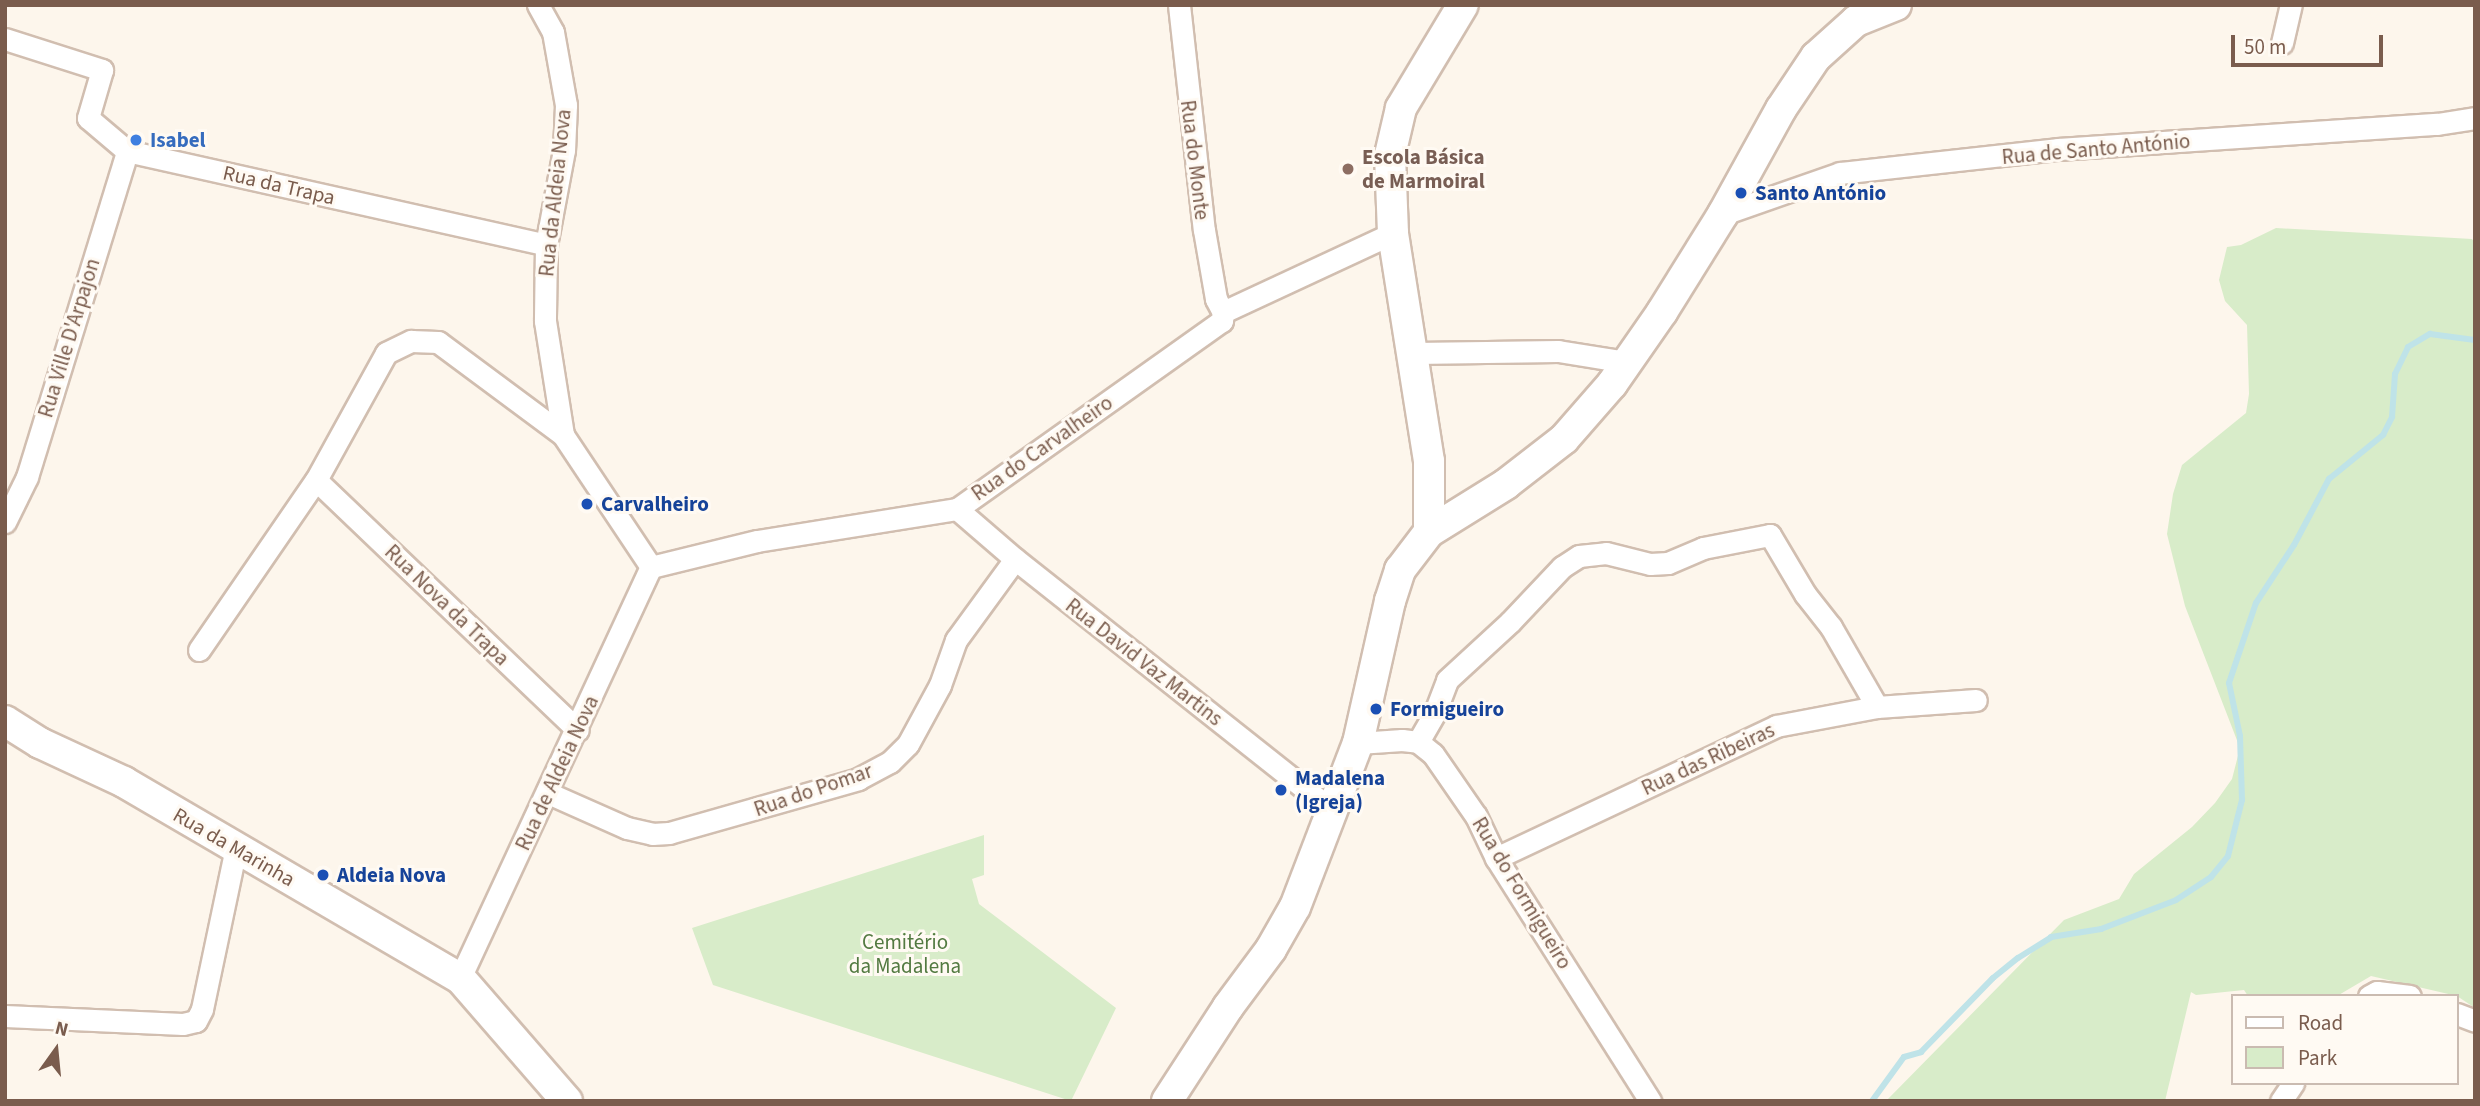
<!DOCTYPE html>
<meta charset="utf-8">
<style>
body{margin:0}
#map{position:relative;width:2480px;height:1106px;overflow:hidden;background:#fdf6ec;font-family:"Source Sans 3",sans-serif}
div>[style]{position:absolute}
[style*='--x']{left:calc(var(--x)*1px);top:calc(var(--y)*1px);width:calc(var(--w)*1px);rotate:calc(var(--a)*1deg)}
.green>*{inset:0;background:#d8ecc9}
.stream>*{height:6px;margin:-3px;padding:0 3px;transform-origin:3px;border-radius:3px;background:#bfe3e8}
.roads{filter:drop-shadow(2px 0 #d1beb0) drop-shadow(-2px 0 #d1beb0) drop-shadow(0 2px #d1beb0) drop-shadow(0 -2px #d1beb0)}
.street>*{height:21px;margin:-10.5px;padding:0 10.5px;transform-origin:10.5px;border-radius:10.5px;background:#fff}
.secondary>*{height:30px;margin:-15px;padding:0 15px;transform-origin:15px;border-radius:15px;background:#fff}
.dots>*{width:19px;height:19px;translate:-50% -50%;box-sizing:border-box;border:4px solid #fffaf3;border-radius:50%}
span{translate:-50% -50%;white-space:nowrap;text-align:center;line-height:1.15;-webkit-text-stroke:6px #fffaf3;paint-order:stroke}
.shop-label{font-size:21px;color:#366cbe;font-weight:700}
.left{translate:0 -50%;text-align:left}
.street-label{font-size:21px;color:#7a5c4d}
.education-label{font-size:21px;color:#785e54;font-weight:700}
.transit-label{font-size:21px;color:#164399;font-weight:700}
.park-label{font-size:21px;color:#537a41}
.frame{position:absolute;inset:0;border:7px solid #7a5c4d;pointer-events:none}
.legend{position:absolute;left:2231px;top:994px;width:228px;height:91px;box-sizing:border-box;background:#fffaf3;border:2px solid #cabbb1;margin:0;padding:9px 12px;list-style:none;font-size:21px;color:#7a5c4d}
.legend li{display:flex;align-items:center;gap:14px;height:35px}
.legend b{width:35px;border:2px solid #cabbb1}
.north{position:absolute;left:21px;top:1015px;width:70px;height:70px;-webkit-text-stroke:5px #fffaf3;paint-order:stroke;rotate:15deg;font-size:19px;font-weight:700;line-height:28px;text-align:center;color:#7a5c4d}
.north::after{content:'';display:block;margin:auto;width:24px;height:32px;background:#7a5c4d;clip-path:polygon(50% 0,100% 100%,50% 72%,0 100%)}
.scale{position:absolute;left:2231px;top:35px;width:152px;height:32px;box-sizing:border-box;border:4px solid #7a5c4d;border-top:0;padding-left:9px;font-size:21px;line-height:24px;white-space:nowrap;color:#7a5c4d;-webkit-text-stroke:5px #fffaf3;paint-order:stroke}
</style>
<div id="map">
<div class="green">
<i style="clip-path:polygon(2276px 228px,2472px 239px,2475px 243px,2475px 1008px,2457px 996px,2371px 976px,2337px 996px,2248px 996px,2244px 990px,2196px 995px,2191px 992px,2165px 1101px,1886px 1101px,2064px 920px,2119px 899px,2134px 874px,2192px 827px,2215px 803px,2232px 779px,2240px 748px,2185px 606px,2167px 534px,2173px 494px,2182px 465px,2246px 413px,2249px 394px,2247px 325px,2225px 301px,2219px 280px,2227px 247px,2241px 245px)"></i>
<i style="clip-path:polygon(984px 835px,984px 875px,972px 879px,979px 904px,1116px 1008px,1071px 1101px,713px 985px,692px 928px)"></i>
</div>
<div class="stream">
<i style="--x:1872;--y:1101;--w:54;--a:-54"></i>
<i style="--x:1904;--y:1057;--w:18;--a:-16"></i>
<i style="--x:1921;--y:1052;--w:103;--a:-45.8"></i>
<i style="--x:1993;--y:978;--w:32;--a:-39"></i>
<i style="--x:2018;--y:958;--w:39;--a:-32"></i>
<i style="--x:2051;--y:937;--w:51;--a:-9.1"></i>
<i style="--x:2101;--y:929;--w:80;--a:-21.1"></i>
<i style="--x:2176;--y:900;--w:42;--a:-33.3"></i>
<i style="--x:2211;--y:877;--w:27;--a:-51"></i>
<i style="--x:2228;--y:856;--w:58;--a:-76"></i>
<i style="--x:2242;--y:800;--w:64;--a:-91.8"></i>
<i style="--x:2240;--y:736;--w:54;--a:-101.7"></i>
<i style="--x:2229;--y:683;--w:84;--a:-71.4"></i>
<i style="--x:2256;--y:603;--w:69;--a:-56.8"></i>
<i style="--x:2294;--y:545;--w:75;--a:-62.1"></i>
<i style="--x:2329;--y:479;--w:70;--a:-39.2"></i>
<i style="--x:2383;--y:435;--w:20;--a:-63"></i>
<i style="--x:2392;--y:417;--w:43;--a:-86"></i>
<i style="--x:2395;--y:374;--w:30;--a:-64"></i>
<i style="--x:2408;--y:347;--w:26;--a:-31"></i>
<i style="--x:2430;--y:334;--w:45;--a:7.6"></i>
</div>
<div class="roads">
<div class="street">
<i style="--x:538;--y:5;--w:31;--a:61"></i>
<i style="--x:553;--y:32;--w:74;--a:79.9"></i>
<i style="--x:566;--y:105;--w:45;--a:92.5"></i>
<i style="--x:564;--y:150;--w:97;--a:100.7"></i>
<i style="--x:546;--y:245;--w:76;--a:90.8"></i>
<i style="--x:545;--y:321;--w:115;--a:81"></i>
<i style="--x:563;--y:435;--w:159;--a:56.3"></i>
<i style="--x:1179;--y:5;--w:226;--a:83.7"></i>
<i style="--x:1204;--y:230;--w:70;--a:80.1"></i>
<i style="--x:1216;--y:299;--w:15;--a:62"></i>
<i style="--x:5;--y:39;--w:102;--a:17.7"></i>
<i style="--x:102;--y:70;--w:50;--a:106.3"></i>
<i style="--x:88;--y:118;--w:51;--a:40.2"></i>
<i style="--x:127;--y:151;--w:429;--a:12.6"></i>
<i style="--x:2282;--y:43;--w:39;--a:-77"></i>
<i style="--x:1723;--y:214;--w:124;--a:-19.3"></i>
<i style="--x:1840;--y:173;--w:219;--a:-6.3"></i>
<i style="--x:2058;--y:149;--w:380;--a:-3.8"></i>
<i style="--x:2437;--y:124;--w:38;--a:-9"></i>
<i style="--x:1414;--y:353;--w:144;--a:-0.8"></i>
<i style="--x:1558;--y:351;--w:70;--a:9.1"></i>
<i style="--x:316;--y:480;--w:362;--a:43.7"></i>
<i style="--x:957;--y:509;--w:77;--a:40.8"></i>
<i style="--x:1015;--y:559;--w:407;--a:38.4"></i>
<i style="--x:5;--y:522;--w:50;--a:-63.9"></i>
<i style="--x:27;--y:477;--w:341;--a:-72.9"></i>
<i style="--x:651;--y:567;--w:109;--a:-13.8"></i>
<i style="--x:757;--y:541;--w:203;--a:-9.1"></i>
<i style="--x:957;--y:509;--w:325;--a:-35.4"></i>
<i style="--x:1222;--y:321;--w:9;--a:-84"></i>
<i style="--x:1223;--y:312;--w:187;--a:-24.9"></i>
<i style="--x:199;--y:650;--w:206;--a:-55.5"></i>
<i style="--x:316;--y:480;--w:145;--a:-61.1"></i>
<i style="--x:386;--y:353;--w:28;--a:-26"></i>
<i style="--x:411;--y:341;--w:27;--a:2"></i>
<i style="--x:438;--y:342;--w:156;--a:36.6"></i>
<i style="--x:1418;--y:742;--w:34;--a:-60"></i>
<i style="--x:1435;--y:712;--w:34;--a:-69"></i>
<i style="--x:1447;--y:680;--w:86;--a:-42.6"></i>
<i style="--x:1510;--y:622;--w:76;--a:-46.6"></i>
<i style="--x:1562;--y:567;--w:20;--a:-33"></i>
<i style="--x:1579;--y:556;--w:27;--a:-6"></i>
<i style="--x:1606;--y:553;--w:45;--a:14"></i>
<i style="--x:1650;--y:564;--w:18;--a:-3"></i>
<i style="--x:1668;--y:563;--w:38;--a:-23"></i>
<i style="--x:1703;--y:548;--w:68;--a:-11"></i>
<i style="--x:1770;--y:535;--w:69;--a:59.3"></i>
<i style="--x:1805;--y:594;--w:42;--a:51.8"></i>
<i style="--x:1831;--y:627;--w:92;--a:60.1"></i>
<i style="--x:1358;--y:743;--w:44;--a:-3.9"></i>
<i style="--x:1402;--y:740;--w:16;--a:7"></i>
<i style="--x:1418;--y:742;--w:19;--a:39"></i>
<i style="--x:1433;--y:754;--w:75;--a:55.3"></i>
<i style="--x:1476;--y:816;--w:47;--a:64.5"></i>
<i style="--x:1496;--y:858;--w:288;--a:57.6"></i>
<i style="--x:548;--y:793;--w:86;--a:23.9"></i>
<i style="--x:627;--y:828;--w:26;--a:13"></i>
<i style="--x:652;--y:834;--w:17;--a:-3"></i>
<i style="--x:669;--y:833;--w:197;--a:-15.9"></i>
<i style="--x:858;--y:779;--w:36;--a:-28"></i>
<i style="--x:890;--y:762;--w:25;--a:-45"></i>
<i style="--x:908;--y:744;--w:67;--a:-61.5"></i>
<i style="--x:940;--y:685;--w:48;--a:-70.4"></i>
<i style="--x:956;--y:640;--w:100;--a:-53.9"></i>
<i style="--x:1496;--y:858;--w:310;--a:-25.2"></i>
<i style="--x:1776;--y:726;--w:103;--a:-10.7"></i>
<i style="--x:1877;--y:707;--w:99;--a:-4"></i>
<i style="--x:460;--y:978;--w:453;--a:-65.1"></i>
<i style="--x:2369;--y:996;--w:9;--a:-27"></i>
<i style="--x:2377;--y:992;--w:33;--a:7"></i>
<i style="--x:2457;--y:1014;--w:19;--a:21"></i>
<i style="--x:5;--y:1016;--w:178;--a:2.6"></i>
<i style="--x:183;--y:1024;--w:13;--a:-13"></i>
<i style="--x:196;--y:1021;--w:13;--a:-63"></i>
<i style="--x:202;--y:1009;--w:165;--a:-78.1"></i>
<i style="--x:2281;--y:1101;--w:22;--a:-56"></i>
</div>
<div class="secondary">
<i style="--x:1429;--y:532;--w:71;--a:-90"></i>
<i style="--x:1429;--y:461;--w:231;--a:-99"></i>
<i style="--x:1393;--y:233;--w:78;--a:-92.2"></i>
<i style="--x:1390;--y:155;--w:48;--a:-76.8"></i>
<i style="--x:1401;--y:108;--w:120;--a:-59"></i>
<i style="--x:5;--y:721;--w:41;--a:32.2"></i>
<i style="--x:40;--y:743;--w:93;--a:24.9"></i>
<i style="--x:124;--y:782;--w:389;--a:30.3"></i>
<i style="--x:460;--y:978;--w:163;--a:49"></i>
<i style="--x:1167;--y:1101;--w:112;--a:-57"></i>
<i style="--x:1228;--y:1007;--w:72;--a:-53.4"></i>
<i style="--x:1271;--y:949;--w:48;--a:-60.3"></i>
<i style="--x:1295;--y:907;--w:176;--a:-69"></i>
<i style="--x:1358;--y:743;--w:146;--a:-77.3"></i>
<i style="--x:1390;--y:601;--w:33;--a:-72"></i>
<i style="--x:1400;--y:570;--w:48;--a:-52.7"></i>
<i style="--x:1429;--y:532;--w:91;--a:-31.9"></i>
<i style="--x:1506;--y:484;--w:73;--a:-37.8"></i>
<i style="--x:1564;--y:439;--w:73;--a:-48.9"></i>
<i style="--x:1612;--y:384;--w:88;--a:-55.2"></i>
<i style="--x:1662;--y:312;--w:115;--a:-58.1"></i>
<i style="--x:1723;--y:214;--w:120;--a:-61.1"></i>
<i style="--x:1781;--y:109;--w:63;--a:-56.1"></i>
<i style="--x:1816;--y:57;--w:54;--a:-42"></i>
<i style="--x:1856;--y:21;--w:43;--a:-21.8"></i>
</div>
</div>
<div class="dots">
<i style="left:136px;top:140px;background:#3f7fe0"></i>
<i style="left:1348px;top:169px;background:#8d6e63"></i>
<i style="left:1741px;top:193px;background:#1a4fb4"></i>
<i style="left:587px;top:504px;background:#1a4fb4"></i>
<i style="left:1376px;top:709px;background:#1a4fb4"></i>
<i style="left:1281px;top:790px;background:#1a4fb4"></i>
<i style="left:323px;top:875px;background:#1a4fb4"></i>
</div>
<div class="shop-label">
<span class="left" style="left:150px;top:140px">Isabel</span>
</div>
<div class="street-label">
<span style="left:2096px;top:149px;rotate:-5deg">Rua de Santo António</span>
<span style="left:1195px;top:160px;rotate:83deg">Rua do Monte</span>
<span style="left:279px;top:185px;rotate:13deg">Rua da Trapa</span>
<span style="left:555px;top:193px;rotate:-84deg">Rua da Aldeia Nova</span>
<span style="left:69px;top:338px;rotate:-73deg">Rua Ville D'Arpajon</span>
<span style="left:1042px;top:448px;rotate:-35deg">Rua do Carvalheiro</span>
<span style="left:447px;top:605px;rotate:44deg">Rua Nova da Trapa</span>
<span style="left:1144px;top:662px;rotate:38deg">Rua David Vaz Martins</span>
<span style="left:1708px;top:759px;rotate:-25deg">Rua das Ribeiras</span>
<span style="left:557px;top:773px;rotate:-65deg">Rua de Aldeia Nova</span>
<span style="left:813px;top:790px;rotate:-19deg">Rua do Pomar</span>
<span style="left:234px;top:847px;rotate:30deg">Rua da Marinha</span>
<span style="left:1522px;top:893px;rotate:59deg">Rua do Formigueiro</span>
</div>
<div class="education-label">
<span class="left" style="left:1362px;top:169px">Escola Básica<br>de Marmoiral</span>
</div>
<div class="transit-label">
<span class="left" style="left:1755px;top:193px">Santo António</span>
<span class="left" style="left:601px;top:504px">Carvalheiro</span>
<span class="left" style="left:1390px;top:709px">Formigueiro</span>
<span class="left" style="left:1295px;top:790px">Madalena<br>(Igreja)</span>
<span class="left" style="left:337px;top:875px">Aldeia Nova</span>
</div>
<div class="park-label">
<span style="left:905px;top:954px">Cemitério<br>da Madalena</span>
</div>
<div class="frame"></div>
<ul class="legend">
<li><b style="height:9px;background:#fff"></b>Road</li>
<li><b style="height:19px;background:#d8ecc9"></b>Park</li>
</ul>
<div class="north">N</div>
<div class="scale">50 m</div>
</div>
